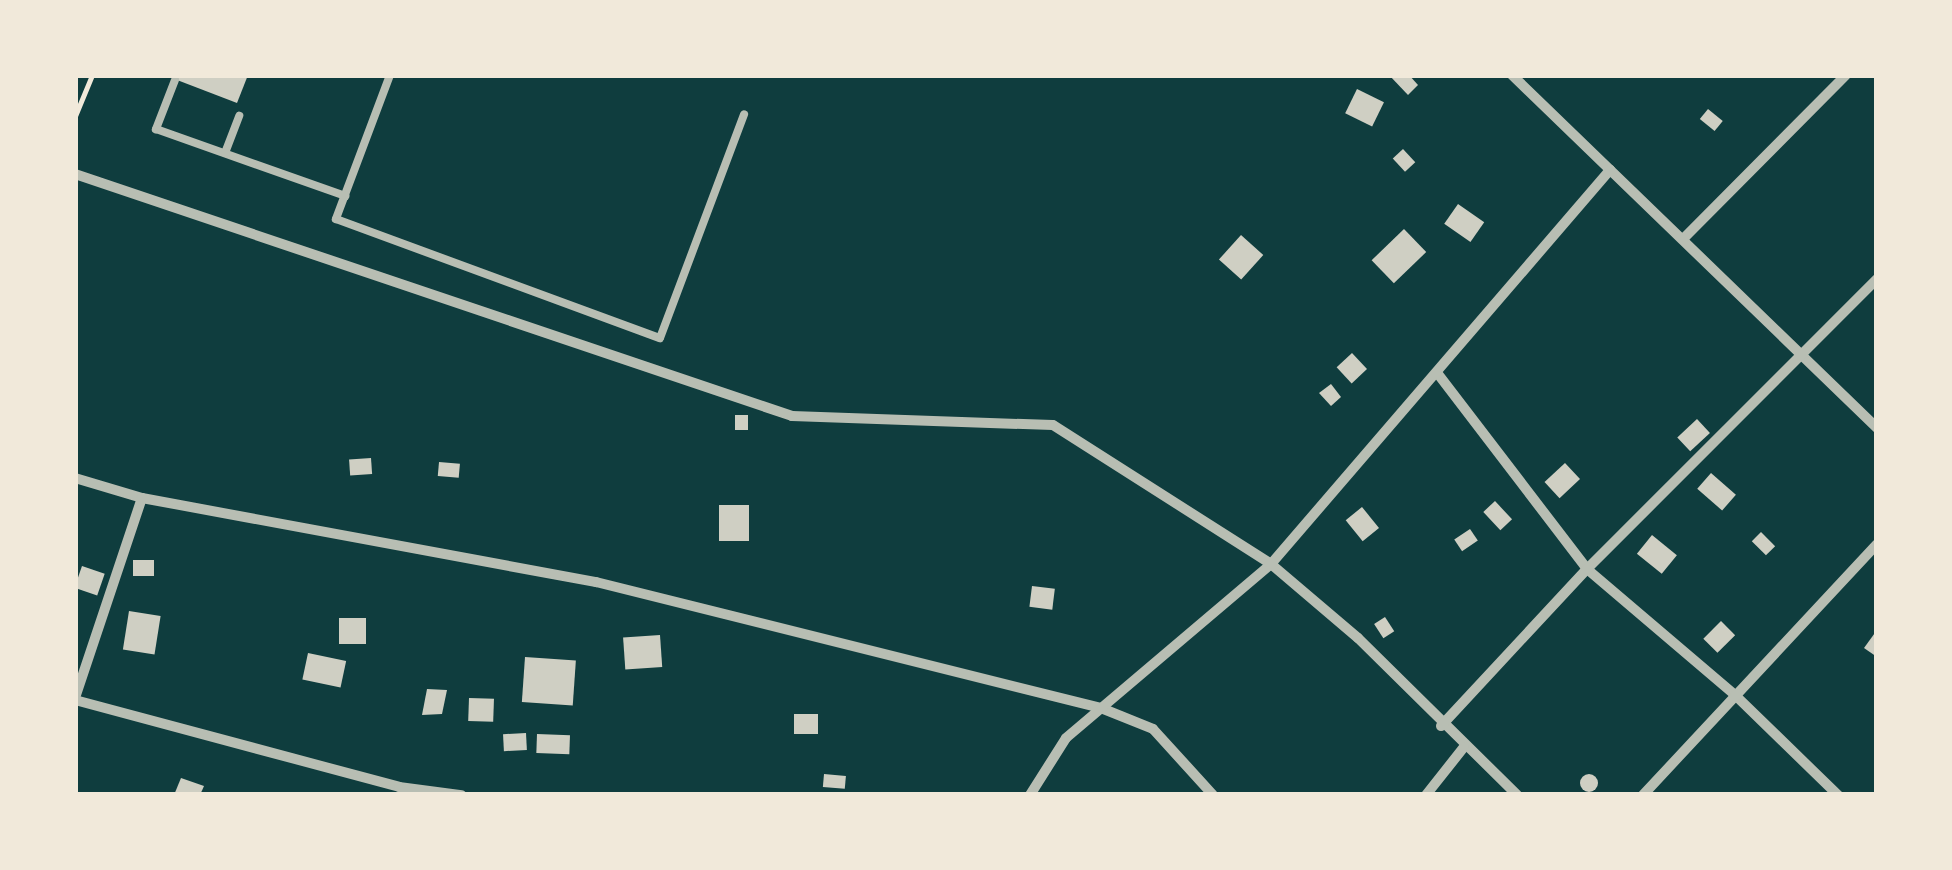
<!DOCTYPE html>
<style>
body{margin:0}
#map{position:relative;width:1952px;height:870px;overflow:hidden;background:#0f3d3e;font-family:Poppins,sans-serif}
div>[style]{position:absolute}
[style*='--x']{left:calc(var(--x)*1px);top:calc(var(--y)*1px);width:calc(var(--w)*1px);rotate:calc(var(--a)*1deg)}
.building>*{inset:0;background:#cfcfc3;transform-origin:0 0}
.round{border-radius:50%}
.path>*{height:5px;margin:-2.5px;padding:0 2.5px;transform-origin:2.5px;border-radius:2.5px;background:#f1e9da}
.service>*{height:8px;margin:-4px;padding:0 4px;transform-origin:4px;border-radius:4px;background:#b8beb3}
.minor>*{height:10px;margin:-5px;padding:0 5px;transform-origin:5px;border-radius:5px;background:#b8beb3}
span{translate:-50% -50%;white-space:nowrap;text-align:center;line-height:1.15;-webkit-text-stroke:8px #f1e9da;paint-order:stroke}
.frame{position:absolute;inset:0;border:78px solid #f1e9da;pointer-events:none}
</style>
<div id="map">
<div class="building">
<i style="clip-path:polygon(164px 75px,248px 75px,237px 103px)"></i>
<i style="clip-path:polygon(1389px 75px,1409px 75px,1418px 85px,1408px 95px)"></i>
<i style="left:1357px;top:89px;width:30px;height:27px;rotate:26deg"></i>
<i style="left:1708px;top:109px;width:19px;height:13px;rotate:39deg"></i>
<i style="left:1403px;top:149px;width:18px;height:14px;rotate:47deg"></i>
<i style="left:1458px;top:204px;width:32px;height:24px;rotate:35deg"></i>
<i style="left:1404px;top:229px;width:32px;height:45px;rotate:46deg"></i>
<i style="left:1241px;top:235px;width:30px;height:33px;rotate:42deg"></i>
<i style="left:1352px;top:353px;width:22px;height:21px;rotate:47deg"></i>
<i style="clip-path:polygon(1331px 384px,1341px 397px,1331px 406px,1319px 393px)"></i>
<i style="left:735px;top:415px;width:13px;height:15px"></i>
<i style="left:1697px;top:419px;width:19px;height:27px;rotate:47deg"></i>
<i style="left:371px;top:458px;width:16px;height:22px;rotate:86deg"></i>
<i style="left:439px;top:462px;width:21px;height:14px;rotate:5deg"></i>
<i style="left:1565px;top:463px;width:22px;height:28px;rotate:47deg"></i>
<i style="left:1711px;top:473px;width:33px;height:21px;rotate:41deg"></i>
<i style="left:1495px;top:501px;width:25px;height:16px;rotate:47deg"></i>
<i style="left:719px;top:505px;width:30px;height:36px"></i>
<i style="left:1362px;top:507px;width:27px;height:21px;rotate:51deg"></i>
<i style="left:1470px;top:529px;width:14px;height:19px;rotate:56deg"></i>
<i style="left:1761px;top:532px;width:20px;height:13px;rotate:45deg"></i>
<i style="left:1652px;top:535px;width:32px;height:24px;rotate:39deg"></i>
<i style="left:133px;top:560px;width:21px;height:16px"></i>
<i style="left:82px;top:566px;width:24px;height:23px;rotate:19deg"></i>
<i style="left:1032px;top:586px;width:23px;height:21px;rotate:7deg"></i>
<i style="left:129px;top:611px;width:32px;height:39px;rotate:9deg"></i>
<i style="left:1385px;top:617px;width:17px;height:13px;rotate:57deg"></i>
<i style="left:339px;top:618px;width:27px;height:26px"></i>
<i style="left:1721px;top:621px;width:20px;height:25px;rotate:45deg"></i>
<i style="clip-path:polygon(1877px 630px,1877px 657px,1864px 648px)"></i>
<i style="left:660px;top:635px;width:32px;height:37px;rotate:86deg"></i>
<i style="left:308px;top:653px;width:39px;height:27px;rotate:12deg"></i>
<i style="left:525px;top:657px;width:51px;height:45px;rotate:4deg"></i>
<i style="clip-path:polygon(427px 689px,447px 690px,442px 714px,422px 715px)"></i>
<i style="left:469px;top:698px;width:25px;height:23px;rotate:2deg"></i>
<i style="left:794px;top:714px;width:24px;height:20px"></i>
<i style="left:526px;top:733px;width:17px;height:23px;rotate:87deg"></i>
<i style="left:537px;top:734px;width:33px;height:19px;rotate:2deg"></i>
<i class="round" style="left:1580px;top:774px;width:18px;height:18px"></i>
<i style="left:824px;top:774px;width:22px;height:13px;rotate:5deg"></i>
<i style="clip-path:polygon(181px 778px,204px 786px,200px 795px,174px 795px)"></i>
</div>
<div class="path">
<i style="--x:75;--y:116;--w:44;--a:-67.5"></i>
</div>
<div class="service">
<i style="--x:390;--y:75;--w:154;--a:110.6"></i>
<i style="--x:336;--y:219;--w:345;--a:20.2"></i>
<i style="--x:660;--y:338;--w:239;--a:-69.4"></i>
<i style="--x:175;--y:80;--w:53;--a:111.2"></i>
<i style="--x:156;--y:129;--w:201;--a:19.5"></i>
<i style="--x:225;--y:153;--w:40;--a:-69"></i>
</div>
<div class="minor">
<i style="--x:1512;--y:75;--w:508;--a:44.04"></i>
<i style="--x:75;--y:174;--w:757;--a:18.65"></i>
<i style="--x:792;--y:416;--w:261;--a:2"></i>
<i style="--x:1053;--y:425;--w:259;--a:32.5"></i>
<i style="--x:1271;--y:564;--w:114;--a:40.4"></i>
<i style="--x:1358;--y:638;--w:223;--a:44.6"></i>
<i style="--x:1685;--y:237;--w:228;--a:-45.2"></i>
<i style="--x:1438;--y:374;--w:245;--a:52.6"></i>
<i style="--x:1587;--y:569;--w:194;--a:40.4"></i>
<i style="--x:1735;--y:695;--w:144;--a:44.2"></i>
<i style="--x:75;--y:478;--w:70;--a:16.6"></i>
<i style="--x:142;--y:498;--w:462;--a:10.5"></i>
<i style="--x:596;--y:582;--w:520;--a:14.01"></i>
<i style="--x:1101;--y:708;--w:56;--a:22"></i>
<i style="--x:1153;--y:729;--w:89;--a:47.7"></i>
<i style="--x:75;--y:698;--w:211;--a:-71.5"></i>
<i style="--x:75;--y:700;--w:335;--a:15"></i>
<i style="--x:399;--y:787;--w:63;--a:7.4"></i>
<i style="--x:1441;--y:726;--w:214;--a:-47.1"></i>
<i style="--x:1587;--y:569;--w:410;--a:-45"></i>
<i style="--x:1030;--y:795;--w:67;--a:-57.7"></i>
<i style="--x:1066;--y:738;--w:269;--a:-40.3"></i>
<i style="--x:1271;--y:564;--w:520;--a:-49.29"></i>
<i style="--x:1426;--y:795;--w:61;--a:-51.6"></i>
<i style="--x:1643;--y:795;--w:343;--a:-47"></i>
</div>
<div class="frame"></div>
</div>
